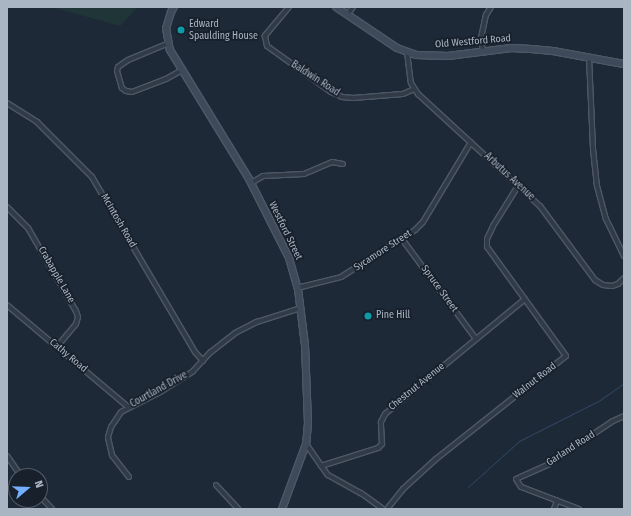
<!DOCTYPE html>
<style>
body{margin:0}
#map{position:relative;width:631px;height:516px;overflow:hidden;background:#1d2936;font-family:"Fira Sans Condensed",sans-serif}
div>[style]{position:absolute}
[style*='--x']{left:calc(var(--x)*1px);top:calc(var(--y)*1px);width:calc(var(--w)*1px);rotate:calc(var(--a)*1deg)}
.green>*{inset:0;background:#1f3537}
.stream>*{height:1px;margin:-0.5px;padding:0 0.5px;transform-origin:0.5px;border-radius:0.5px;background:#2f455f}
.roads{filter:drop-shadow(1px 0 #4e5865) drop-shadow(-1px 0 #4e5865) drop-shadow(0 1px #4e5865) drop-shadow(0 -1px #4e5865)}
.street>*{height:4px;margin:-2px;padding:0 2px;transform-origin:2px;border-radius:2px;background:#313b47}
.secondary>*{height:6px;margin:-3px;padding:0 3px;transform-origin:3px;border-radius:3px;background:#3e4a5a}
.dots>*{width:11px;height:11px;translate:-50% -50%;box-sizing:border-box;border:2px solid #17202b;border-radius:50%}
span{translate:-50% -50%;white-space:nowrap;text-align:center;line-height:1.15;-webkit-text-stroke:3.5px #17202b;paint-order:stroke}
.poi-label{font-size:10px;color:#aab5c4}
.left{translate:0 -50%;text-align:left}
.street-label{font-size:10px;color:#aab5c4}
.frame{position:absolute;inset:0;border:8px solid #aab5c4;pointer-events:none}
.north{position:absolute;left:8px;top:468px;width:40px;height:40px;box-sizing:border-box;background:#17202b;border:1px solid #525c68;border-radius:50%;rotate:71deg;font-size:11px;font-weight:700;line-height:16px;text-align:center;color:#aab5c4}
.north::after{content:'';display:block;margin:auto;width:14px;height:18px;background:#74afff;clip-path:polygon(50% 0,100% 100%,50% 72%,0 100%)}
</style>
<div id="map">
<div class="green">
<i style="clip-path:polygon(51px 7px,138px 7px,120px 26px)"></i>
</div>
<div class="stream">
<i style="--x:468;--y:487;--w:69;--a:-42"></i>
<i style="--x:519;--y:441;--w:91;--a:-26.8"></i>
<i style="--x:600;--y:400;--w:29;--a:-35"></i>
</div>
<div class="roads">
<div class="street">
<i style="--x:289;--y:7;--w:38;--a:130"></i>
<i style="--x:265;--y:36;--w:10;--a:79"></i>
<i style="--x:267;--y:46;--w:79;--a:35.7"></i>
<i style="--x:331;--y:92;--w:12;--a:24"></i>
<i style="--x:342;--y:97;--w:11;--a:5"></i>
<i style="--x:353;--y:98;--w:50;--a:-4.6"></i>
<i style="--x:403;--y:94;--w:12;--a:-24"></i>
<i style="--x:347;--y:15;--w:10;--a:-53"></i>
<i style="--x:169;--y:43;--w:44;--a:157.5"></i>
<i style="--x:128;--y:60;--w:12;--a:145"></i>
<i style="--x:118;--y:67;--w:4;--a:104"></i>
<i style="--x:117;--y:71;--w:18;--a:74"></i>
<i style="--x:122;--y:88;--w:5;--a:37"></i>
<i style="--x:126;--y:91;--w:6;--a:9"></i>
<i style="--x:132;--y:92;--w:36;--a:-21"></i>
<i style="--x:166;--y:79;--w:18;--a:-29"></i>
<i style="--x:483;--y:51;--w:13;--a:-99"></i>
<i style="--x:481;--y:38;--w:24;--a:-78"></i>
<i style="--x:486;--y:15;--w:9;--a:-58"></i>
<i style="--x:407;--y:52;--w:31;--a:83"></i>
<i style="--x:411;--y:83;--w:13;--a:58"></i>
<i style="--x:418;--y:94;--w:166;--a:42.6"></i>
<i style="--x:540;--y:206;--w:92;--a:53.4"></i>
<i style="--x:595;--y:280;--w:9;--a:32"></i>
<i style="--x:603;--y:285;--w:9;--a:6"></i>
<i style="--x:612;--y:286;--w:6;--a:-18"></i>
<i style="--x:618;--y:284;--w:8;--a:-45"></i>
<i style="--x:589;--y:57;--w:92;--a:87.5"></i>
<i style="--x:593;--y:149;--w:37;--a:84"></i>
<i style="--x:597;--y:186;--w:34;--a:75"></i>
<i style="--x:606;--y:219;--w:41;--a:64.1"></i>
<i style="--x:7;--y:103;--w:36;--a:32"></i>
<i style="--x:37;--y:122;--w:78;--a:45"></i>
<i style="--x:92;--y:177;--w:203;--a:59.5"></i>
<i style="--x:195;--y:352;--w:12;--a:48"></i>
<i style="--x:251;--y:183;--w:14;--a:-30"></i>
<i style="--x:263;--y:176;--w:41;--a:-2.8"></i>
<i style="--x:304;--y:174;--w:30;--a:-23"></i>
<i style="--x:332;--y:162;--w:11;--a:10"></i>
<i style="--x:7;--y:207;--w:30;--a:45"></i>
<i style="--x:28;--y:228;--w:96;--a:60"></i>
<i style="--x:76;--y:311;--w:6;--a:72"></i>
<i style="--x:78;--y:317;--w:7;--a:106"></i>
<i style="--x:76;--y:324;--w:30;--a:130"></i>
<i style="--x:402;--y:239;--w:124;--a:53.5"></i>
<i style="--x:297;--y:288;--w:45;--a:-14"></i>
<i style="--x:341;--y:277;--w:88;--a:-32.4"></i>
<i style="--x:415;--y:230;--w:11;--a:-45"></i>
<i style="--x:423;--y:222;--w:93;--a:-59"></i>
<i style="--x:7;--y:305;--w:158;--a:40.1"></i>
<i style="--x:306;--y:444;--w:38;--a:55"></i>
<i style="--x:328;--y:475;--w:38;--a:29"></i>
<i style="--x:361;--y:493;--w:27;--a:36"></i>
<i style="--x:7;--y:456;--w:24;--a:55"></i>
<i style="--x:321;--y:466;--w:60;--a:-17.5"></i>
<i style="--x:378;--y:448;--w:6;--a:-45"></i>
<i style="--x:382;--y:444;--w:22;--a:-93"></i>
<i style="--x:381;--y:422;--w:9;--a:-63"></i>
<i style="--x:385;--y:414;--w:181;--a:-39.4"></i>
<i style="--x:129;--y:477;--w:28;--a:-128"></i>
<i style="--x:112;--y:455;--w:18;--a:-103"></i>
<i style="--x:108;--y:437;--w:10;--a:-73"></i>
<i style="--x:111;--y:427;--w:18;--a:-56"></i>
<i style="--x:121;--y:412;--w:44;--a:-27.1"></i>
<i style="--x:160;--y:392;--w:39;--a:-32"></i>
<i style="--x:193;--y:371;--w:26;--a:-47"></i>
<i style="--x:211;--y:352;--w:31;--a:-38"></i>
<i style="--x:235;--y:333;--w:25;--a:-27"></i>
<i style="--x:257;--y:322;--w:46;--a:-17.7"></i>
<i style="--x:216;--y:485;--w:33;--a:47"></i>
<i style="--x:40;--y:496;--w:18;--a:47"></i>
<i style="--x:387;--y:509;--w:26;--a:-51"></i>
<i style="--x:403;--y:489;--w:45;--a:-42.3"></i>
<i style="--x:436;--y:459;--w:166;--a:-38.4"></i>
<i style="--x:566;--y:356;--w:135;--a:-125.9"></i>
<i style="--x:487;--y:247;--w:8;--a:-90"></i>
<i style="--x:487;--y:239;--w:14;--a:-65"></i>
<i style="--x:493;--y:226;--w:47;--a:-58"></i>
<i style="--x:554;--y:509;--w:9;--a:-69"></i>
<i style="--x:579;--y:509;--w:62;--a:-159.2"></i>
<i style="--x:521;--y:487;--w:9;--a:-122"></i>
<i style="--x:516;--y:479;--w:34;--a:-24"></i>
<i style="--x:547;--y:465;--w:79;--a:-33.7"></i>
<i style="--x:613;--y:421;--w:12;--a:-24"></i>
</div>
<div class="secondary">
<i style="--x:174;--y:7;--w:6;--a:121"></i>
<i style="--x:171;--y:12;--w:17;--a:107"></i>
<i style="--x:166;--y:28;--w:22;--a:80"></i>
<i style="--x:170;--y:50;--w:151;--a:58.5"></i>
<i style="--x:249;--y:179;--w:89;--a:63.1"></i>
<i style="--x:289;--y:258;--w:32;--a:74"></i>
<i style="--x:298;--y:289;--w:56;--a:82.9"></i>
<i style="--x:305;--y:345;--w:78;--a:87.8"></i>
<i style="--x:308;--y:423;--w:21;--a:95"></i>
<i style="--x:306;--y:444;--w:69;--a:110.3"></i>
<i style="--x:336;--y:7;--w:73;--a:33.9"></i>
<i style="--x:397;--y:48;--w:20;--a:20"></i>
<i style="--x:416;--y:55;--w:32;--a:2"></i>
<i style="--x:448;--y:56;--w:64;--a:-7.2"></i>
<i style="--x:511;--y:48;--w:20;--a:3"></i>
<i style="--x:531;--y:49;--w:22;--a:5"></i>
<i style="--x:553;--y:51;--w:72;--a:10.4"></i>
</div>
</div>
<div class="dots">
<i style="left:181px;top:30px;background:#0f9aa8"></i>
<i style="left:368px;top:316px;background:#0f9aa8"></i>
</div>
<div class="poi-label">
<span class="left" style="left:189px;top:30px">Edward<br>Spaulding House</span>
<span class="left" style="left:376px;top:316px">Pine Hill</span>
</div>
<div class="street-label">
<span style="left:473px;top:42px;rotate:-5deg">Old Westford Road</span>
<span style="left:315px;top:79px;rotate:33deg">Baldwin Road</span>
<span style="left:509px;top:177px;rotate:43deg">Arbutus Avenue</span>
<span style="left:118px;top:221px;rotate:60deg">McIntosh Road</span>
<span style="left:285px;top:231px;rotate:64deg">Westford Street</span>
<span style="left:383px;top:251px;rotate:-33deg">Sycamore Street</span>
<span style="left:56px;top:275px;rotate:60deg">Crabapple Lane</span>
<span style="left:439px;top:289px;rotate:54deg">Spruce Street</span>
<span style="left:68px;top:356px;rotate:40deg">Cathy Road</span>
<span style="left:535px;top:381px;rotate:-38deg">Walnut Road</span>
<span style="left:417px;top:387px;rotate:-39deg">Chestnut Avenue</span>
<span style="left:159px;top:390px;rotate:-29deg">Courtland Drive</span>
<span style="left:571px;top:449px;rotate:-33deg">Garland Road</span>
</div>
<div class="frame"></div>
<div class="north">N</div>
</div>
